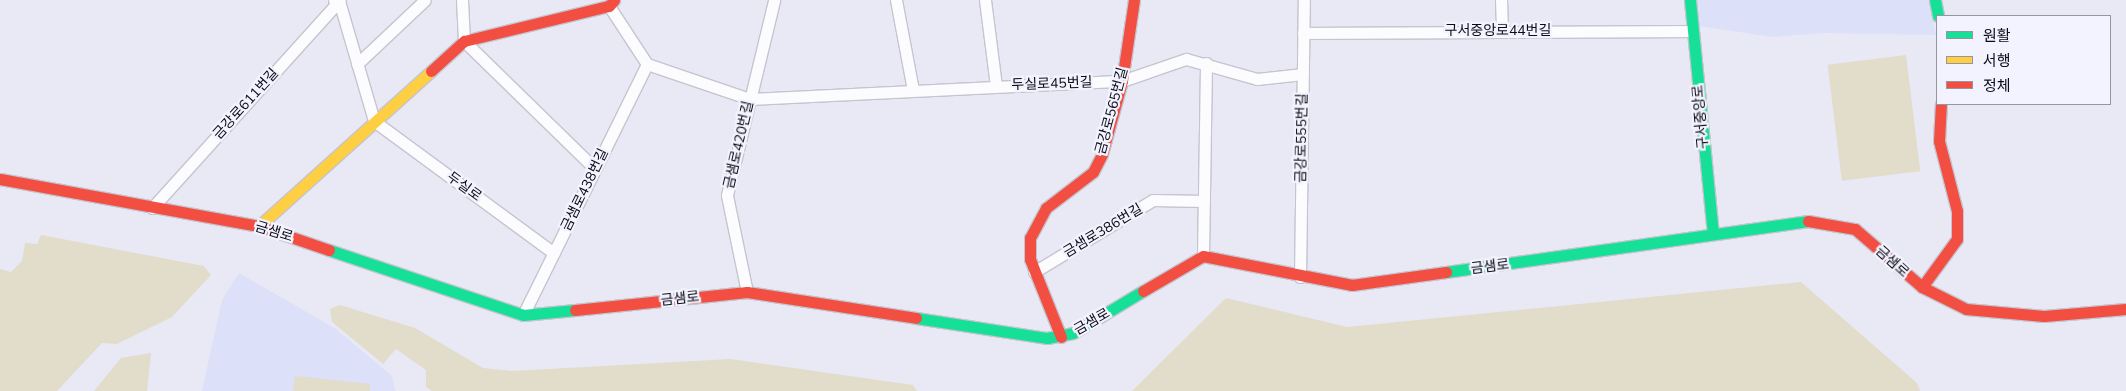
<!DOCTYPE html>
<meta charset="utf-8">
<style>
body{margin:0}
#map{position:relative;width:2126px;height:391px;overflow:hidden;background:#e8e9f5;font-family:"Nunito Sans","Noto Sans KR",sans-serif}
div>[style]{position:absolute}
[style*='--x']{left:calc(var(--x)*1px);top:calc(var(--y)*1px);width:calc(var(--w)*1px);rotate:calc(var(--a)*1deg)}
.built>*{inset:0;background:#dce0f8}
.green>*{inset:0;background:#e2dcca;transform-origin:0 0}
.roads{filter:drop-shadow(1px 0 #c4c5cf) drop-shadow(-1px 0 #c4c5cf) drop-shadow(0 1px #c4c5cf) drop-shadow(0 -1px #c4c5cf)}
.street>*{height:11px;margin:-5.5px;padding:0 5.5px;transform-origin:5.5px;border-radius:5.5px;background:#fcfcfe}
.fast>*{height:11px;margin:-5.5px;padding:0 5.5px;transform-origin:5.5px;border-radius:5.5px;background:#16e098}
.slow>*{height:11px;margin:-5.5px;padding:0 5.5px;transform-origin:5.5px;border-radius:5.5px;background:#ffcf43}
.jam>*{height:11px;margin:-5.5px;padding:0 5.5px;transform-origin:5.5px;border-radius:5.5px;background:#f24e42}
span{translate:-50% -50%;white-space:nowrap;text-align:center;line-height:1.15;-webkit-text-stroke:4.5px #f2f3fe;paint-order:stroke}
.street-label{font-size:14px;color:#0a0b14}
.legend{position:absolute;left:1936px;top:15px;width:175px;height:90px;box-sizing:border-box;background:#f2f3fe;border:1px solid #9596a0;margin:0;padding:6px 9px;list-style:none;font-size:15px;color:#0a0b14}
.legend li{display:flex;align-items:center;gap:10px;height:25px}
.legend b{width:25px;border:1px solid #9596a0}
</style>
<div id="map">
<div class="built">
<i style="clip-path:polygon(1697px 0,1929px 0,1936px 35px,1823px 33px,1773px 37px,1699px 26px)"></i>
<i style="clip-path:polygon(239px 273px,336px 329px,392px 376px,395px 391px,202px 391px,222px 300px)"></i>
</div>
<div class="green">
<i style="left:1906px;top:55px;width:117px;height:79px;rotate:83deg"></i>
<i style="clip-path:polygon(41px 235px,204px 266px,211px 275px,172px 317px,117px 344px,102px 343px,57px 391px,0 391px,0 269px,11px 272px,22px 261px,25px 243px,37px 244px)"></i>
<i style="clip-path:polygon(1801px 282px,1917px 383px,1920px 391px,1132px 391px,1226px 298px,1347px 327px)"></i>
<i style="clip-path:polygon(340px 305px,415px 328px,483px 368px,512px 371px,730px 359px,913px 385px,917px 391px,432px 391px,426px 387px,426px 370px,396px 349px,383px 364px,332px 322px,330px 309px)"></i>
<i style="clip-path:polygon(151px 353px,147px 391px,94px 391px,121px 358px)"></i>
<i style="clip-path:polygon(295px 376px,370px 384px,370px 391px,293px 391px)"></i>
</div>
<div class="roads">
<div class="street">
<i style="--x:334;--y:0;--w:5;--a:11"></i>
<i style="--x:339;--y:1;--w:125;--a:73.7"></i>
<i style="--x:374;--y:121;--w:223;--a:36.3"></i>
<i style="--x:462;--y:0;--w:41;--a:87.2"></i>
<i style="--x:464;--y:41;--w:183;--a:44.3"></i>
<i style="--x:896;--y:0;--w:92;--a:79.3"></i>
<i style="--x:985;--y:0;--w:87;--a:82.7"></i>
<i style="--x:1501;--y:0;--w:31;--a:88"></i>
<i style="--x:609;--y:6;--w:69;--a:56.8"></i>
<i style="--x:647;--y:64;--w:109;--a:18.8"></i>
<i style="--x:750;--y:99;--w:372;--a:-2.8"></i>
<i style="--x:1122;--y:81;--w:68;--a:-19"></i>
<i style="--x:1186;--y:59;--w:74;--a:15.7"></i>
<i style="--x:1257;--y:79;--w:46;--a:-6.2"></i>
<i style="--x:1303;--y:33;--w:390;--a:-0.3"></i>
<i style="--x:357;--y:64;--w:93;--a:-43.3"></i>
<i style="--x:152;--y:208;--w:280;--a:-47.9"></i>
<i style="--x:1203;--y:256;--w:193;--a:-89.1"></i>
<i style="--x:1034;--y:272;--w:139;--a:-31.2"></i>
<i style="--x:1153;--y:200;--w:51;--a:1.1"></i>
<i style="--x:1300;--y:277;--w:277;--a:-89.2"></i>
<i style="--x:747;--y:292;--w:99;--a:-101.7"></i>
<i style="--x:727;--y:195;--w:201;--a:-76.4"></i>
<i style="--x:523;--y:315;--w:280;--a:-63.7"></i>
</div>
<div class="fast">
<i style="--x:1690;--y:0;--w:235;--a:84.4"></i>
<i style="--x:1935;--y:0;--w:16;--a:79"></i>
<i style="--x:329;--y:250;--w:205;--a:18.5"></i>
<i style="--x:523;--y:315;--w:52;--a:-5.5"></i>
<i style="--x:1446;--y:272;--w:366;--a:-8"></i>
<i style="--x:916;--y:318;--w:133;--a:8.7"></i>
<i style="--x:1047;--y:338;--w:26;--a:-11"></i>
<i style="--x:1073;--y:333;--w:82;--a:-31"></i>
</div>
<div class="slow">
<i style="--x:259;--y:226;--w:232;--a:-42"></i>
</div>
<div class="jam">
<i style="--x:431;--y:71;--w:45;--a:-42.3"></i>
<i style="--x:464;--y:41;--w:149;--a:-13.6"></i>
<i style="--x:609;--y:6;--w:8;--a:-50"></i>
<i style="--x:0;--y:179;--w:263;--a:10.3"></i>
<i style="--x:259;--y:226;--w:74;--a:18.9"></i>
<i style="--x:1808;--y:221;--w:48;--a:9.7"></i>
<i style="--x:1855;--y:229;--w:89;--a:40.9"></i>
<i style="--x:1922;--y:287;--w:49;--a:26.6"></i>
<i style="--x:1966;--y:309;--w:78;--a:5.1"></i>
<i style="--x:2044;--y:316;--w:82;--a:-4.9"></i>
<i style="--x:1922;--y:287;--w:59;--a:-53.9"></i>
<i style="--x:1957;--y:239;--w:28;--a:-90"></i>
<i style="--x:1957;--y:211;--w:72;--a:-104.4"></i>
<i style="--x:1939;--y:141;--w:37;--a:-87"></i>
<i style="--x:1143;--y:291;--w:69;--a:-30.3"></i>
<i style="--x:1203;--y:256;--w:152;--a:11"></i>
<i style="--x:1352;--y:285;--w:95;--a:-7.9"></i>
<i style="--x:575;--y:310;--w:173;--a:-6"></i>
<i style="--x:747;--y:292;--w:171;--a:8.7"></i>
<i style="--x:1061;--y:337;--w:84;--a:-111.7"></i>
<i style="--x:1030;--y:259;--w:21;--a:-90"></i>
<i style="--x:1030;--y:238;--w:34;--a:-62"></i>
<i style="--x:1046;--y:208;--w:59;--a:-37.5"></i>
<i style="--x:1093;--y:172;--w:20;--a:-63"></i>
<i style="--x:1102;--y:154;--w:76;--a:-74.7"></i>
<i style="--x:1122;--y:81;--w:82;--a:-81.6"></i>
</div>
</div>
<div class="street-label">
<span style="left:1498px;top:31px">구서중앙로44번길</span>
<span style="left:1052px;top:84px;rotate:-2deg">두실로45번길</span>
<span style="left:246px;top:104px;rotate:-48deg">금강로611번길</span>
<span style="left:1112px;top:111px;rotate:-75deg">금강로565번길</span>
<span style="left:1701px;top:117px;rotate:-95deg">구서중앙로</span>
<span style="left:1302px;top:138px;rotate:-89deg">금강로555번길</span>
<span style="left:739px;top:145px;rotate:-77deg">금샘로420번길</span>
<span style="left:464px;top:187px;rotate:36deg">두실로</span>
<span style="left:585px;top:190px;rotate:-64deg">금샘로438번길</span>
<span style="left:1103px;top:231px;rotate:-31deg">금샘로386번길</span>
<span style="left:274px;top:232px;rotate:17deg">금샘로</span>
<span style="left:1892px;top:262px;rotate:42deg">금샘로</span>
<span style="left:1490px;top:267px;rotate:-7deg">금샘로</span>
<span style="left:680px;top:299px;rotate:-6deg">금샘로</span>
<span style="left:1092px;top:322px;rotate:-30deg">금샘로</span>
</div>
<ul class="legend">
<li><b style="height:6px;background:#16e098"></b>원활</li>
<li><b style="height:6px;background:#ffcf43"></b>서행</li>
<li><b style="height:6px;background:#f24e42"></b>정체</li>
</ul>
</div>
